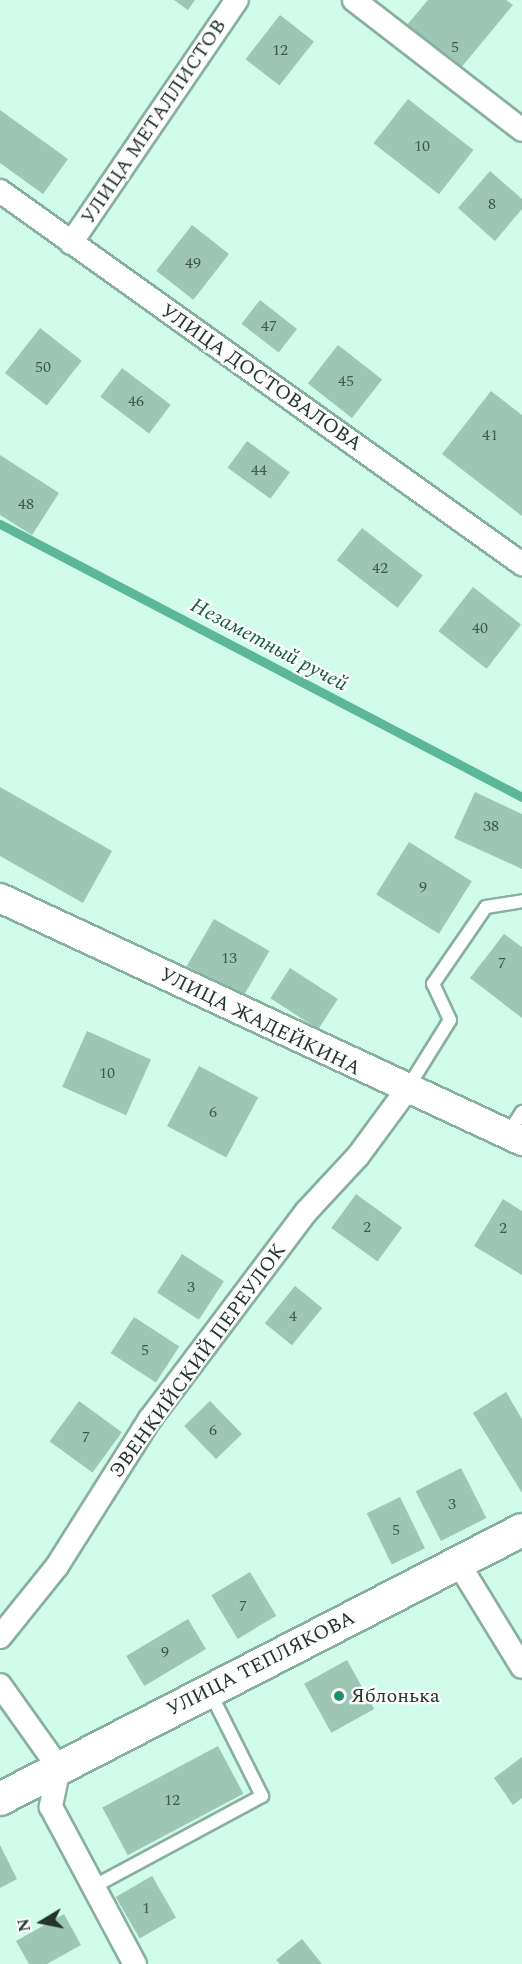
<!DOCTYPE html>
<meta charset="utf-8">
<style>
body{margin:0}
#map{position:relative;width:522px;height:1964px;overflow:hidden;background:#d1fbea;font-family:Spectral,serif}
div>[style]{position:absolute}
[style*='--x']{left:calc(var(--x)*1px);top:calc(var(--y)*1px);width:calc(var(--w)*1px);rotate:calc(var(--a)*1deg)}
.stream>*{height:9px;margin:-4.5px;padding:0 4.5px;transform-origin:4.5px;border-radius:4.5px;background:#5bb797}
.building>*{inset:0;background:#9dc6b5;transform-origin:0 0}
.roads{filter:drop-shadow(2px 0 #88b0a0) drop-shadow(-2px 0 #88b0a0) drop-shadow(0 2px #88b0a0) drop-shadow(0 -2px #88b0a0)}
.service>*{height:12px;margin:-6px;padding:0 6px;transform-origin:6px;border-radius:6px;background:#fff}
.minor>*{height:22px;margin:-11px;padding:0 11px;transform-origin:11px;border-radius:11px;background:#fff}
.tertiary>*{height:28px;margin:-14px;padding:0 14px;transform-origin:14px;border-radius:14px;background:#fff}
.secondary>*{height:32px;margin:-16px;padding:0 16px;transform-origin:16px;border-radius:16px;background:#fff}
.dots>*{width:16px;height:16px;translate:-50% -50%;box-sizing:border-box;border:3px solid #fdfdfd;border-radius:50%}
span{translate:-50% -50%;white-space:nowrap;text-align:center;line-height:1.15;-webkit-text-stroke:4.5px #fdfdfd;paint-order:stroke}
.number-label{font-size:16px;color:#42584f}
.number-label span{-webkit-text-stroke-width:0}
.street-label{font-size:20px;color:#23332d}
.poi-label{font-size:20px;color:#23332d}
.left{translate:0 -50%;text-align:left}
.water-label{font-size:21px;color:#105b46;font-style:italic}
.north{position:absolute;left:12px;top:1892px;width:60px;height:60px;-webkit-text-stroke:4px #fdfdfd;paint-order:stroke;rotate:260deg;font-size:16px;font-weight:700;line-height:24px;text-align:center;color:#23332d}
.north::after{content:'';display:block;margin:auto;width:21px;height:27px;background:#23332d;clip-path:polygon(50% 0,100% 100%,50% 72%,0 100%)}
</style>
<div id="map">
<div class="stream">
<i style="--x:0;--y:524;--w:589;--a:27.61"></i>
</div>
<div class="building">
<i style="clip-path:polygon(174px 0,195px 0,188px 10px)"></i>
<i style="clip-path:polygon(428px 0,506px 0,513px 5px,460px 69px,407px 25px)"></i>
<i style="left:280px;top:15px;width:43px;height:56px;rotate:38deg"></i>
<i style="left:408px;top:99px;width:83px;height:56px;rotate:38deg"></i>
<i style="clip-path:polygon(0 110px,68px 159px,43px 194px,0 163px)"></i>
<i style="clip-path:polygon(490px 171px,522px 199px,522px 209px,495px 241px,458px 208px)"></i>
<i style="left:192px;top:225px;width:47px;height:58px;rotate:38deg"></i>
<i style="left:260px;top:300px;width:47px;height:30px;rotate:38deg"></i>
<i style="left:40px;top:328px;width:53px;height:57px;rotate:38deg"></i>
<i style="left:338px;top:345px;width:56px;height:49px;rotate:38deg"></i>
<i style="left:122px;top:368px;width:61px;height:36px;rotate:37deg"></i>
<i style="clip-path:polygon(491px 391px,522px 415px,522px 516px,442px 454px)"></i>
<i style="left:247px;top:441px;width:53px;height:33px;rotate:36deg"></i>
<i style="clip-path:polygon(0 455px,59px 493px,32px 535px,0 515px)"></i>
<i style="left:362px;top:528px;width:77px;height:41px;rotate:38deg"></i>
<i style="left:473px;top:587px;width:61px;height:56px;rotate:38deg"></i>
<i style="clip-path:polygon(0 787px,112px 851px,83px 903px,0 856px)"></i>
<i style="clip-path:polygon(475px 792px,522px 814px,522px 869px,454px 838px)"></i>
<i style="left:409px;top:842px;width:74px;height:62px;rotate:32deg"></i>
<i style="left:214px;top:919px;width:64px;height:54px;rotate:30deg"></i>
<i style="clip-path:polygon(504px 934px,522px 947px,522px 1018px,470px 978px)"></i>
<i style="left:290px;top:968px;width:57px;height:36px;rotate:33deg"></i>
<i style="left:87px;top:1031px;width:70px;height:61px;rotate:24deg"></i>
<i style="left:199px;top:1066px;width:67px;height:68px;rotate:28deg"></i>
<i style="left:356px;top:1194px;width:57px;height:42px;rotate:36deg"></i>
<i style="clip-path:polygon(503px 1199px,522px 1211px,522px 1275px,474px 1246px)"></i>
<i style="left:182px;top:1254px;width:50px;height:46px;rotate:33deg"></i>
<i style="left:295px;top:1286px;width:35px;height:48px;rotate:39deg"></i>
<i style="left:134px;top:1317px;width:54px;height:43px;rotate:33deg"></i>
<i style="clip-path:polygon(506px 1392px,522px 1419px,522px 1493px,473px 1413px)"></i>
<i style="left:79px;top:1401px;width:53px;height:50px;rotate:36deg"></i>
<i style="left:210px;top:1401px;width:46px;height:36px;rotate:46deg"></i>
<i style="left:461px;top:1468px;width:56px;height:51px;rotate:63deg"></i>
<i style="left:400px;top:1497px;width:57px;height:37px;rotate:64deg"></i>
<i style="left:250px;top:1572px;width:51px;height:45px;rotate:59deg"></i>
<i style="left:188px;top:1619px;width:35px;height:72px;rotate:59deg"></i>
<i style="left:347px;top:1660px;width:56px;height:49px;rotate:61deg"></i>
<i style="left:218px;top:1746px;width:54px;height:131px;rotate:62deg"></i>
<i style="clip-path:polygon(522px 1757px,522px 1798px,513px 1805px,494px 1778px)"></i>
<i style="clip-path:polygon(0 1845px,17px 1879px,0 1888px)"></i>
<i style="left:152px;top:1876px;width:48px;height:42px;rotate:60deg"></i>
<i style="clip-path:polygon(64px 1914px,81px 1945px,47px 1964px,29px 1964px,16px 1941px)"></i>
<i style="clip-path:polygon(302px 1939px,322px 1964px,280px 1964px,276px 1960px)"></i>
</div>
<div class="roads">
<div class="service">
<i style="--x:407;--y:1089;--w:81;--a:-58.1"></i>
<i style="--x:450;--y:1020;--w:40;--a:-115"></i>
<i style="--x:433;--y:984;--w:93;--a:-55.5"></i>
<i style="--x:486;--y:907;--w:36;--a:-9"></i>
<i style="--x:509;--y:1132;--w:24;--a:-57"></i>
<i style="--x:91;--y:1888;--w:194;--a:-28.3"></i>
<i style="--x:262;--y:1796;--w:116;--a:-116.6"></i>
</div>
<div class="minor">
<i style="--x:354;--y:0;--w:212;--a:37.7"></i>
<i style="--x:0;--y:191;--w:642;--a:35.55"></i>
<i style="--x:71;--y:243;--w:294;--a:-55.7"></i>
<i style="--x:457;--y:1561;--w:124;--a:58.5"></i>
<i style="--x:0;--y:1637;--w:91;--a:-51.2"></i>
<i style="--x:57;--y:1566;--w:174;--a:-57.7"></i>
<i style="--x:150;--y:1419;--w:259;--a:-53"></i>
<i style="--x:306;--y:1212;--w:76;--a:-47.1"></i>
<i style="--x:358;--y:1156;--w:81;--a:-53.6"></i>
<i style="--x:0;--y:1685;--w:102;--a:54.6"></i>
<i style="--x:59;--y:1768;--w:40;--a:102"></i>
<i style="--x:51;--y:1807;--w:178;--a:61.9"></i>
</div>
<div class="tertiary">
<i style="--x:0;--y:898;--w:576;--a:24.96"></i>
</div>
<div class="secondary">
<i style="--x:0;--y:1799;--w:587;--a:-27.26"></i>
</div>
</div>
<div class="dots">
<i style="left:339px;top:1696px;background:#218f6f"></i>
</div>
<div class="number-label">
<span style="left:455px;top:47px">5</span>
<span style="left:280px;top:50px">12</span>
<span style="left:422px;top:146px">10</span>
<span style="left:492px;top:204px">8</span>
<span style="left:193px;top:263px">49</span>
<span style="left:269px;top:326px">47</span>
<span style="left:43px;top:367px">50</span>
<span style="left:346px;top:381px">45</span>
<span style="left:136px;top:401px">46</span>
<span style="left:490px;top:435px">41</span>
<span style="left:259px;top:470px">44</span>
<span style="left:26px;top:504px">48</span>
<span style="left:380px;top:568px">42</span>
<span style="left:480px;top:628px">40</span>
<span style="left:491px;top:826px">38</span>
<span style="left:423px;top:887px">9</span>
<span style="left:229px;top:958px">13</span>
<span style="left:502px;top:963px">7</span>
<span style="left:107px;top:1073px">10</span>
<span style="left:213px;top:1112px">6</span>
<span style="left:367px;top:1227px">2</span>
<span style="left:503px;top:1228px">2</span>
<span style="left:191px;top:1287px">3</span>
<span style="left:293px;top:1316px">4</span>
<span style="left:145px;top:1350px">5</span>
<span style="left:213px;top:1430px">6</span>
<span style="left:86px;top:1437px">7</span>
<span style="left:452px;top:1504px">3</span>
<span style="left:396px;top:1530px">5</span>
<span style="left:243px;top:1606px">7</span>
<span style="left:165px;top:1652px">9</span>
<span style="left:172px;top:1800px">12</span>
<span style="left:146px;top:1908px">1</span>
</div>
<div class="street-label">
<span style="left:154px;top:122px;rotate:-56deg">УЛИЦА МЕТАЛЛИСТОВ</span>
<span style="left:261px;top:378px;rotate:35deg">УЛИЦА ДОСТОВАЛОВА</span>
<span style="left:260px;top:1022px;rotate:26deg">УЛИЦА ЖАДЕЙКИНА</span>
<span style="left:198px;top:1361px;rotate:-54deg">ЭВЕНКИЙСКИЙ ПЕРЕУЛОК</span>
<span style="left:261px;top:1664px;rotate:-27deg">УЛИЦА ТЕПЛЯКОВА</span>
</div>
<div class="poi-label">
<span class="left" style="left:351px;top:1696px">Яблонька</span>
</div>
<div class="water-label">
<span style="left:269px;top:645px;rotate:28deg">Незаметный ручей</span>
</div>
<div class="north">N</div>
</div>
